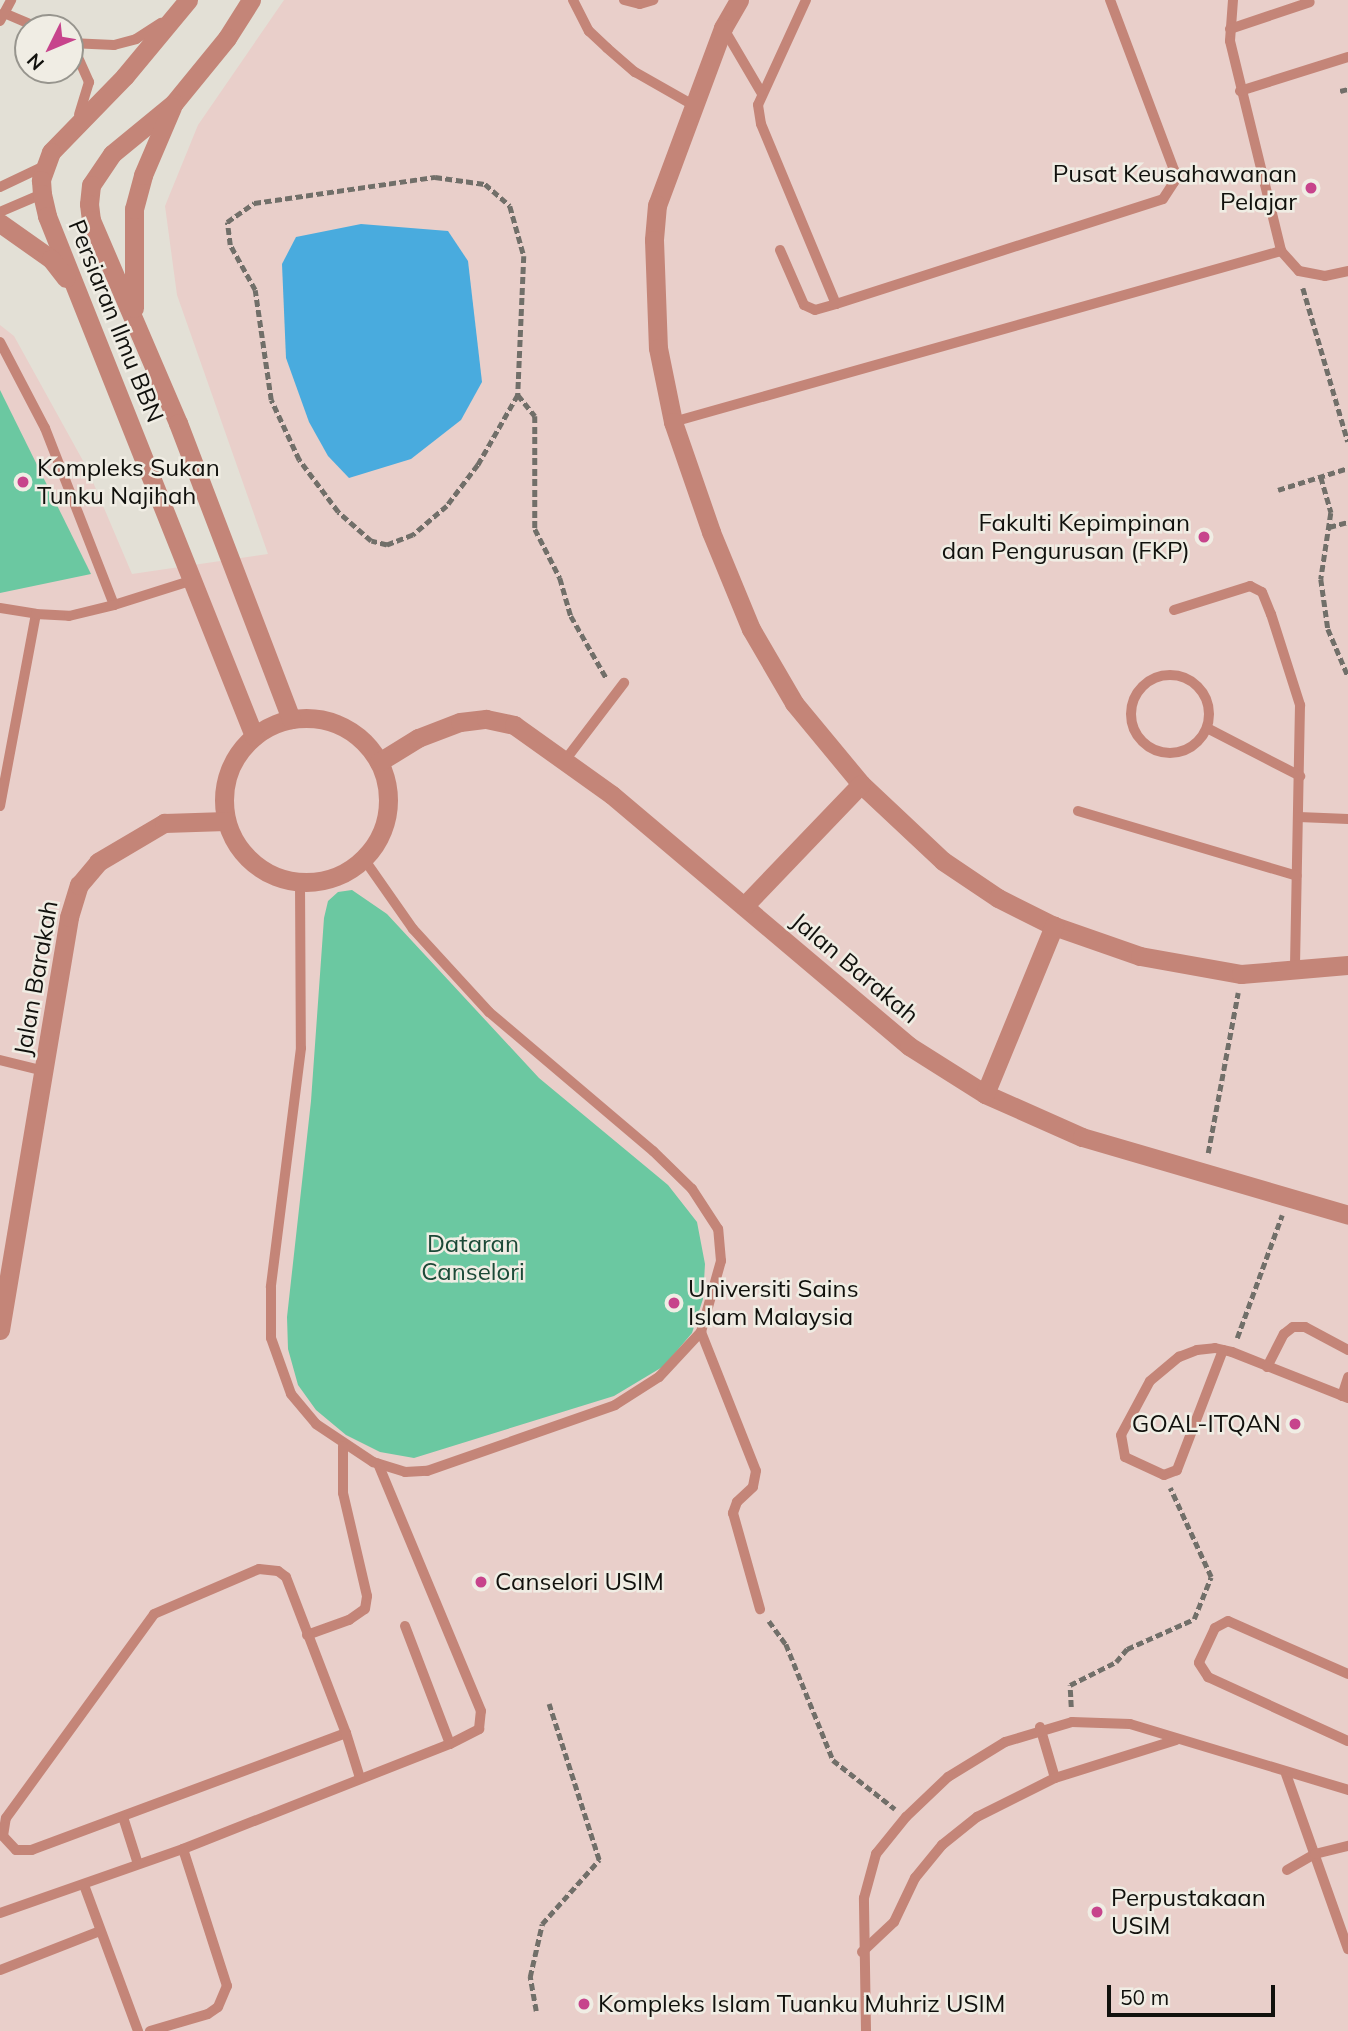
<!DOCTYPE html>
<style>
body{margin:0}
#map{position:relative;width:1348px;height:2031px;overflow:hidden;background:#e3e0d6;font-family:Mulish,sans-serif}
div>[style]{position:absolute}
[style*='--x']{left:calc(var(--x)*1px);top:calc(var(--y)*1px);width:calc(var(--w)*1px);rotate:calc(var(--a)*1deg)}
.education>*{inset:0;background:#e9cfca}
.green>*{inset:0;background:#6bc8a1}
.water>*{inset:0;background:#49abde}
.path>*{height:4.5px;margin-top:-2.25px;transform-origin:0;background:repeating-linear-gradient(90deg,#716f69 0 7px,transparent 0 10.5px)}
.service>*{height:10px;margin:-5px;padding:0 5px;transform-origin:5px;border-radius:5px;background:#c48578}
.service>.ring{margin:-5px;padding:0;box-sizing:content-box;background:none;border:10px solid #c48578;border-radius:50%}
.minor>*{height:19px;margin:-9.5px;padding:0 9.5px;transform-origin:9.5px;border-radius:9.5px;background:#c48578}
.minor>.ring{margin:-9.5px;padding:0;box-sizing:content-box;background:none;border:19px solid #c48578;border-radius:50%}
.tertiary>*{height:19px;margin:-9.5px;padding:0 9.5px;transform-origin:9.5px;border-radius:9.5px;background:#c48578}
.dots>*{width:19px;height:19px;translate:-50% -50%;box-sizing:border-box;border:4px solid #f0ede4;border-radius:50%}
span{translate:-50% -50%;white-space:nowrap;text-align:center;line-height:1.15;-webkit-text-stroke:5px #f0ede4;paint-order:stroke}
.poi-label{font-size:24px;color:#11110d}
.right{translate:-100% -50%;text-align:right}
.left{translate:0 -50%;text-align:left}
.street-label{font-size:24px;color:#11110d}
.park-label{font-size:24px;color:#1c4937}
.north{position:absolute;left:14px;top:14px;width:70px;height:70px;box-sizing:border-box;background:#f0ede4;border:2px solid #97958e;border-radius:50%;rotate:227deg;font-size:19px;font-weight:700;line-height:28px;text-align:center;color:#11110d}
.north::after{content:'';display:block;margin:auto;width:24px;height:32px;background:#c7448c;clip-path:polygon(50% 0,100% 100%,50% 72%,0 100%)}
.scale{position:absolute;left:1107px;top:1985px;width:168px;height:32px;box-sizing:border-box;border:4px solid #11110d;border-top:0;padding-left:9px;font-size:21px;line-height:24px;white-space:nowrap;color:#11110d;-webkit-text-stroke:5px #f0ede4;paint-order:stroke}
</style>
<div id="map">
<div class="education">
<i style="clip-path:polygon(284px 0,1348px 0,1348px 2031px,0 2031px,0 325px,14px 336px,87px 468px,132px 574px,268px 554px,177px 295px,165px 206px,198px 125px)"></i>
</div>
<div class="green">
<i style="clip-path:polygon(0 390px,91px 574px,0 593px)"></i>
<i style="clip-path:polygon(352px 890px,387px 914px,539px 1078px,668px 1185px,697px 1222px,705px 1264px,703px 1299px,692px 1333px,664px 1366px,614px 1396px,414px 1458px,380px 1452px,346px 1435px,316px 1410px,298px 1385px,288px 1349px,287px 1317px,311px 1101px,324px 918px,328px 901px,338px 892px)"></i>
</div>
<div class="water">
<i style="clip-path:polygon(361px 224px,448px 231px,468px 261px,482px 382px,461px 420px,411px 459px,349px 478px,328px 456px,309px 422px,286px 358px,282px 264px,296px 237px)"></i>
</div>
<div class="path">
<i style="--x:1340;--y:91;--w:8;--a:-14"></i>
<i style="--x:1303;--y:288;--w:160;--a:73.7"></i>
<i style="--x:518;--y:395;--w:81;--a:119.7"></i>
<i style="--x:478;--y:465;--w:51;--a:127.1"></i>
<i style="--x:447;--y:506;--w:45;--a:139.5"></i>
<i style="--x:413;--y:535;--w:28;--a:159"></i>
<i style="--x:387;--y:545;--w:16;--a:-166"></i>
<i style="--x:371;--y:541;--w:44;--a:-138.7"></i>
<i style="--x:338;--y:512;--w:65;--a:-126.9"></i>
<i style="--x:299;--y:460;--w:66;--a:-115"></i>
<i style="--x:271;--y:400;--w:111;--a:-98.3"></i>
<i style="--x:255;--y:290;--w:51;--a:-119.1"></i>
<i style="--x:230;--y:245;--w:23;--a:-97"></i>
<i style="--x:227;--y:222;--w:33;--a:-35"></i>
<i style="--x:254;--y:203;--w:183;--a:-8.2"></i>
<i style="--x:435;--y:177;--w:50;--a:8"></i>
<i style="--x:485;--y:184;--w:33;--a:41"></i>
<i style="--x:510;--y:206;--w:52;--a:74.4"></i>
<i style="--x:524;--y:256;--w:139;--a:92.5"></i>
<i style="--x:518;--y:395;--w:27;--a:51"></i>
<i style="--x:535;--y:416;--w:113;--a:90"></i>
<i style="--x:535;--y:529;--w:55;--a:63"></i>
<i style="--x:560;--y:578;--w:40;--a:74"></i>
<i style="--x:571;--y:616;--w:73;--a:60.3"></i>
<i style="--x:1321;--y:477;--w:37;--a:74"></i>
<i style="--x:1331;--y:513;--w:67;--a:98.6"></i>
<i style="--x:1321;--y:579;--w:50;--a:82"></i>
<i style="--x:1328;--y:629;--w:51;--a:66.9"></i>
<i style="--x:1278;--y:490;--w:73;--a:-17.4"></i>
<i style="--x:1329;--y:527;--w:20;--a:-15"></i>
<i style="--x:1208;--y:1153;--w:163;--a:-79.4"></i>
<i style="--x:1237;--y:1338;--w:131;--a:-69.9"></i>
<i style="--x:769;--y:1621;--w:29;--a:54"></i>
<i style="--x:786;--y:1644;--w:125;--a:67.9"></i>
<i style="--x:833;--y:1760;--w:79;--a:38.3"></i>
<i style="--x:1071;--y:1707;--w:22;--a:-93"></i>
<i style="--x:1070;--y:1685;--w:51;--a:-26.6"></i>
<i style="--x:1116;--y:1662;--w:17;--a:-50"></i>
<i style="--x:1127;--y:1649;--w:73;--a:-24.1"></i>
<i style="--x:1194;--y:1619;--w:45;--a:-68"></i>
<i style="--x:1211;--y:1577;--w:98;--a:-114.7"></i>
<i style="--x:536;--y:2011;--w:35;--a:-100"></i>
<i style="--x:530;--y:1977;--w:54;--a:-77.2"></i>
<i style="--x:542;--y:1924;--w:86;--a:-48.3"></i>
<i style="--x:599;--y:1860;--w:164;--a:-107.8"></i>
</div>
<div class="service">
<i style="--x:573;--y:0;--w:35;--a:63"></i>
<i style="--x:589;--y:31;--w:25;--a:43"></i>
<i style="--x:607;--y:48;--w:37;--a:41"></i>
<i style="--x:635;--y:72;--w:67;--a:29.6"></i>
<i style="--x:624;--y:0;--w:16;--a:14"></i>
<i style="--x:640;--y:4;--w:14;--a:-17"></i>
<i style="--x:806;--y:0;--w:115;--a:114.6"></i>
<i style="--x:758;--y:105;--w:19;--a:81"></i>
<i style="--x:761;--y:124;--w:195;--a:67.4"></i>
<i style="--x:836;--y:304;--w:343;--a:-17.8"></i>
<i style="--x:1163;--y:199;--w:20;--a:-57"></i>
<i style="--x:1174;--y:182;--w:12;--a:-90"></i>
<i style="--x:1174;--y:170;--w:182;--a:-110.6"></i>
<i style="--x:1233;--y:0;--w:41;--a:94.2"></i>
<i style="--x:1230;--y:41;--w:216;--a:76.3"></i>
<i style="--x:1281;--y:251;--w:27;--a:48"></i>
<i style="--x:1299;--y:271;--w:26;--a:11"></i>
<i style="--x:1325;--y:276;--w:24;--a:-12"></i>
<i style="--x:4;--y:13;--w:38;--a:23"></i>
<i style="--x:0;--y:21;--w:24;--a:-62"></i>
<i style="--x:724;--y:29;--w:73;--a:59.6"></i>
<i style="--x:1230;--y:29;--w:84;--a:-18.6"></i>
<i style="--x:70;--y:43;--w:44;--a:2.6"></i>
<i style="--x:114;--y:45;--w:23;--a:-15"></i>
<i style="--x:136;--y:39;--w:30;--a:-33"></i>
<i style="--x:72;--y:44;--w:42;--a:65.9"></i>
<i style="--x:89;--y:82;--w:34;--a:107"></i>
<i style="--x:1240;--y:91;--w:113;--a:-17.5"></i>
<i style="--x:0;--y:187;--w:49;--a:-25.5"></i>
<i style="--x:0;--y:212;--w:46;--a:-23.2"></i>
<i style="--x:780;--y:250;--w:60;--a:66.4"></i>
<i style="--x:804;--y:305;--w:12;--a:24"></i>
<i style="--x:815;--y:310;--w:22;--a:-16"></i>
<i style="--x:0;--y:342;--w:97;--a:62.4"></i>
<i style="--x:45;--y:428;--w:190;--a:68.7"></i>
<i style="--x:114;--y:605;--w:83;--a:-17.6"></i>
<i style="--x:673;--y:422;--w:632;--a:-15.71"></i>
<i style="--x:0;--y:608;--w:36;--a:9"></i>
<i style="--x:1174;--y:610;--w:80;--a:-17.5"></i>
<i style="--x:1250;--y:586;--w:13;--a:27"></i>
<i style="--x:1262;--y:592;--w:24;--a:68"></i>
<i style="--x:1271;--y:614;--w:96;--a:72.3"></i>
<i style="--x:1300;--y:705;--w:267;--a:91.1"></i>
<i class="ring" style="left:1131px;top:675px;width:68px;height:68px"></i>
<i style="--x:1207;--y:728;--w:105;--a:27.3"></i>
<i style="--x:566;--y:759;--w:96;--a:-52.7"></i>
<i style="--x:0;--y:806;--w:195;--a:-79.4"></i>
<i style="--x:36;--y:614;--w:33;--a:3"></i>
<i style="--x:69;--y:616;--w:46;--a:-13.7"></i>
<i style="--x:1078;--y:811;--w:228;--a:16.5"></i>
<i style="--x:1299;--y:817;--w:49;--a:2.3"></i>
<i style="--x:300;--y:882;--w:166;--a:89.7"></i>
<i style="--x:301;--y:1048;--w:241;--a:97.2"></i>
<i style="--x:271;--y:1287;--w:51;--a:90"></i>
<i style="--x:271;--y:1338;--w:59;--a:70.3"></i>
<i style="--x:291;--y:1394;--w:39;--a:50"></i>
<i style="--x:316;--y:1424;--w:69;--a:33.7"></i>
<i style="--x:373;--y:1462;--w:34;--a:17"></i>
<i style="--x:405;--y:1472;--w:22;--a:-3"></i>
<i style="--x:427;--y:1471;--w:199;--a:-19.3"></i>
<i style="--x:615;--y:1405;--w:52;--a:-32.5"></i>
<i style="--x:659;--y:1377;--w:62;--a:-47"></i>
<i style="--x:701;--y:1332;--w:74;--a:-74.3"></i>
<i style="--x:721;--y:1261;--w:32;--a:-95"></i>
<i style="--x:718;--y:1229;--w:48;--a:-123"></i>
<i style="--x:692;--y:1189;--w:54;--a:-135.7"></i>
<i style="--x:653;--y:1151;--w:215;--a:-139.7"></i>
<i style="--x:489;--y:1012;--w:113;--a:-132.5"></i>
<i style="--x:413;--y:929;--w:85;--a:-125"></i>
<i style="--x:0;--y:1060;--w:45;--a:14"></i>
<i style="--x:701;--y:1332;--w:149;--a:68.4"></i>
<i style="--x:756;--y:1471;--w:16;--a:101"></i>
<i style="--x:753;--y:1487;--w:22;--a:137"></i>
<i style="--x:737;--y:1502;--w:12;--a:110"></i>
<i style="--x:733;--y:1513;--w:100;--a:74.3"></i>
<i style="--x:1223;--y:1350;--w:129;--a:111"></i>
<i style="--x:1177;--y:1470;--w:14;--a:159"></i>
<i style="--x:1164;--y:1475;--w:43;--a:-155.2"></i>
<i style="--x:1125;--y:1457;--w:22;--a:-100"></i>
<i style="--x:1121;--y:1435;--w:61;--a:-61.8"></i>
<i style="--x:1150;--y:1381;--w:38;--a:-40"></i>
<i style="--x:1179;--y:1357;--w:19;--a:-21"></i>
<i style="--x:1197;--y:1350;--w:18;--a:-6"></i>
<i style="--x:1215;--y:1348;--w:17;--a:13"></i>
<i style="--x:1232;--y:1352;--w:125;--a:21.6"></i>
<i style="--x:1267;--y:1367;--w:37;--a:-63"></i>
<i style="--x:1284;--y:1334;--w:11;--a:-38"></i>
<i style="--x:1293;--y:1327;--w:12;--a:0"></i>
<i style="--x:1305;--y:1327;--w:49;--a:28.1"></i>
<i style="--x:1342;--y:1396;--w:20;--a:-72"></i>
<i style="--x:405;--y:1626;--w:126;--a:69.1"></i>
<i style="--x:307;--y:1635;--w:45;--a:-19.7"></i>
<i style="--x:349;--y:1620;--w:19;--a:-35"></i>
<i style="--x:365;--y:1609;--w:13;--a:-81"></i>
<i style="--x:367;--y:1596;--w:106;--a:-103.1"></i>
<i style="--x:343;--y:1493;--w:47;--a:-90"></i>
<i style="--x:1348;--y:1674;--w:131;--a:-156.2"></i>
<i style="--x:1228;--y:1621;--w:15;--a:152"></i>
<i style="--x:1215;--y:1628;--w:38;--a:115"></i>
<i style="--x:1199;--y:1663;--w:17;--a:57"></i>
<i style="--x:1208;--y:1677;--w:154;--a:24.6"></i>
<i style="--x:1040;--y:1727;--w:53;--a:73.6"></i>
<i style="--x:346;--y:1733;--w:335;--a:159.6"></i>
<i style="--x:32;--y:1850;--w:16;--a:180"></i>
<i style="--x:16;--y:1850;--w:19;--a:-133"></i>
<i style="--x:3;--y:1836;--w:18;--a:-81"></i>
<i style="--x:6;--y:1818;--w:252;--a:-54"></i>
<i style="--x:154;--y:1614;--w:114;--a:-23.2"></i>
<i style="--x:259;--y:1569;--w:19;--a:6"></i>
<i style="--x:278;--y:1571;--w:10;--a:37"></i>
<i style="--x:286;--y:1577;--w:167;--a:69"></i>
<i style="--x:346;--y:1733;--w:47;--a:72.7"></i>
<i style="--x:1286;--y:1774;--w:186;--a:70.5"></i>
<i style="--x:123;--y:1817;--w:49;--a:72.3"></i>
<i style="--x:1287;--y:1870;--w:32;--a:-30"></i>
<i style="--x:1315;--y:1854;--w:34;--a:-14"></i>
<i style="--x:84;--y:1885;--w:156;--a:69.7"></i>
<i style="--x:0;--y:1913;--w:194;--a:-19.3"></i>
<i style="--x:183;--y:1849;--w:287;--a:-21.5"></i>
<i style="--x:450;--y:1744;--w:33;--a:-27"></i>
<i style="--x:479;--y:1729;--w:18;--a:-84"></i>
<i style="--x:481;--y:1711;--w:268;--a:-112.6"></i>
<i style="--x:862;--y:1952;--w:44;--a:-43.2"></i>
<i style="--x:894;--y:1922;--w:49;--a:-64.5"></i>
<i style="--x:915;--y:1878;--w:43;--a:-50.7"></i>
<i style="--x:942;--y:1845;--w:45;--a:-38.7"></i>
<i style="--x:977;--y:1817;--w:87;--a:-26.6"></i>
<i style="--x:1055;--y:1778;--w:127;--a:-17.4"></i>
<i style="--x:0;--y:1970;--w:107;--a:-21.3"></i>
<i style="--x:150;--y:2031;--w:60;--a:-16.3"></i>
<i style="--x:208;--y:2014;--w:12;--a:-35"></i>
<i style="--x:218;--y:2007;--w:23;--a:-67"></i>
<i style="--x:227;--y:1986;--w:144;--a:-107.8"></i>
<i style="--x:866;--y:2031;--w:133;--a:-90.9"></i>
<i style="--x:864;--y:1898;--w:46;--a:-74.7"></i>
<i style="--x:876;--y:1854;--w:48;--a:-51"></i>
<i style="--x:906;--y:1817;--w:58;--a:-43.6"></i>
<i style="--x:948;--y:1777;--w:67;--a:-31.6"></i>
<i style="--x:1005;--y:1742;--w:70;--a:-16.6"></i>
<i style="--x:1072;--y:1722;--w:58;--a:2"></i>
<i style="--x:1130;--y:1724;--w:228;--a:16.8"></i>
</div>
<div class="minor">
<i style="--x:739;--y:0;--w:32;--a:120"></i>
<i style="--x:723;--y:28;--w:189;--a:110.4"></i>
<i style="--x:657;--y:205;--w:35;--a:95"></i>
<i style="--x:654;--y:240;--w:108;--a:87.9"></i>
<i style="--x:658;--y:348;--w:76;--a:78.5"></i>
<i style="--x:673;--y:422;--w:116;--a:70.9"></i>
<i style="--x:711;--y:532;--w:105;--a:67.6"></i>
<i style="--x:751;--y:629;--w:86;--a:59.8"></i>
<i style="--x:794;--y:703;--w:105;--a:50.4"></i>
<i style="--x:861;--y:784;--w:112;--a:43.2"></i>
<i style="--x:943;--y:861;--w:66;--a:33.9"></i>
<i style="--x:998;--y:898;--w:63;--a:26.6"></i>
<i style="--x:1054;--y:926;--w:91;--a:19.2"></i>
<i style="--x:1140;--y:956;--w:103;--a:10.1"></i>
<i style="--x:1241;--y:974;--w:107;--a:-4.8"></i>
<i class="ring" style="left:224px;top:718px;width:145px;height:145px"></i>
<i style="--x:379;--y:762;--w:46;--a:-31.6"></i>
<i style="--x:418;--y:738;--w:45;--a:-20.9"></i>
<i style="--x:460;--y:722;--w:26;--a:-7"></i>
<i style="--x:486;--y:719;--w:29;--a:12"></i>
<i style="--x:514;--y:725;--w:120;--a:35.5"></i>
<i style="--x:612;--y:795;--w:389;--a:40.2"></i>
<i style="--x:909;--y:1046;--w:90;--a:32.3"></i>
<i style="--x:985;--y:1094;--w:106;--a:23.9"></i>
<i style="--x:1082;--y:1137;--w:277;--a:16.3"></i>
<i style="--x:744;--y:906;--w:169;--a:-46.2"></i>
<i style="--x:985;--y:1094;--w:182;--a:-67.7"></i>
<i style="--x:0;--y:1330;--w:419;--a:-80.5"></i>
<i style="--x:69;--y:917;--w:34;--a:-73"></i>
<i style="--x:79;--y:885;--w:30;--a:-50"></i>
<i style="--x:98;--y:862;--w:77;--a:-30.6"></i>
<i style="--x:164;--y:823;--w:62;--a:-1.8"></i>
</div>
<div class="tertiary">
<i style="--x:188;--y:0;--w:99;--a:129.7"></i>
<i style="--x:125;--y:76;--w:106;--a:134.2"></i>
<i style="--x:51;--y:152;--w:30;--a:110"></i>
<i style="--x:41;--y:180;--w:14;--a:86"></i>
<i style="--x:42;--y:194;--w:23;--a:77"></i>
<i style="--x:47;--y:216;--w:560;--a:68.29"></i>
<i style="--x:251;--y:0;--w:45;--a:122.3"></i>
<i style="--x:227;--y:38;--w:84;--a:129.2"></i>
<i style="--x:174;--y:103;--w:80;--a:140.6"></i>
<i style="--x:112;--y:154;--w:37;--a:124"></i>
<i style="--x:91;--y:185;--w:19;--a:96"></i>
<i style="--x:89;--y:204;--w:16;--a:83"></i>
<i style="--x:91;--y:220;--w:221;--a:66.8"></i>
<i style="--x:178;--y:423;--w:317;--a:69.1"></i>
<i style="--x:0;--y:223;--w:62;--a:35.2"></i>
<i style="--x:51;--y:259;--w:24;--a:52"></i>
<i style="--x:134;--y:308;--w:99;--a:-90"></i>
<i style="--x:134;--y:209;--w:35;--a:-75"></i>
<i style="--x:143;--y:175;--w:74;--a:-66.9"></i>
</div>
<div class="dots">
<i style="left:1311px;top:188px;background:#c7448c"></i>
<i style="left:23px;top:482px;background:#c7448c"></i>
<i style="left:1204px;top:537px;background:#c7448c"></i>
<i style="left:674px;top:1303px;background:#c7448c"></i>
<i style="left:1295px;top:1424px;background:#c7448c"></i>
<i style="left:481px;top:1582px;background:#c7448c"></i>
<i style="left:1097px;top:1912px;background:#c7448c"></i>
<i style="left:584px;top:2004px;background:#c7448c"></i>
</div>
<div class="poi-label">
<span class="right" style="left:1297px;top:188px">Pusat Keusahawanan<br>Pelajar</span>
<span class="left" style="left:37px;top:482px">Kompleks Sukan<br>Tunku Najihah</span>
<span class="right" style="left:1190px;top:537px">Fakulti Kepimpinan<br>dan Pengurusan (FKP)</span>
<span class="left" style="left:688px;top:1303px">Universiti Sains<br>Islam Malaysia</span>
<span class="right" style="left:1281px;top:1424px">GOAL-ITQAN</span>
<span class="left" style="left:495px;top:1582px">Canselori USIM</span>
<span class="left" style="left:1111px;top:1912px">Perpustakaan<br>USIM</span>
<span class="left" style="left:598px;top:2004px">Kompleks Islam Tuanku Muhriz USIM</span>
</div>
<div class="street-label">
<span style="left:116px;top:321px;rotate:68deg">Persiaran Ilmu BBN</span>
<span style="left:855px;top:968px;rotate:40deg">Jalan Barakah</span>
<span style="left:36px;top:978px;rotate:-80deg">Jalan Barakah</span>
</div>
<div class="park-label">
<span style="left:473px;top:1258px">Dataran<br>Canselori</span>
</div>
<div class="north">N</div>
<div class="scale">50 m</div>
</div>
